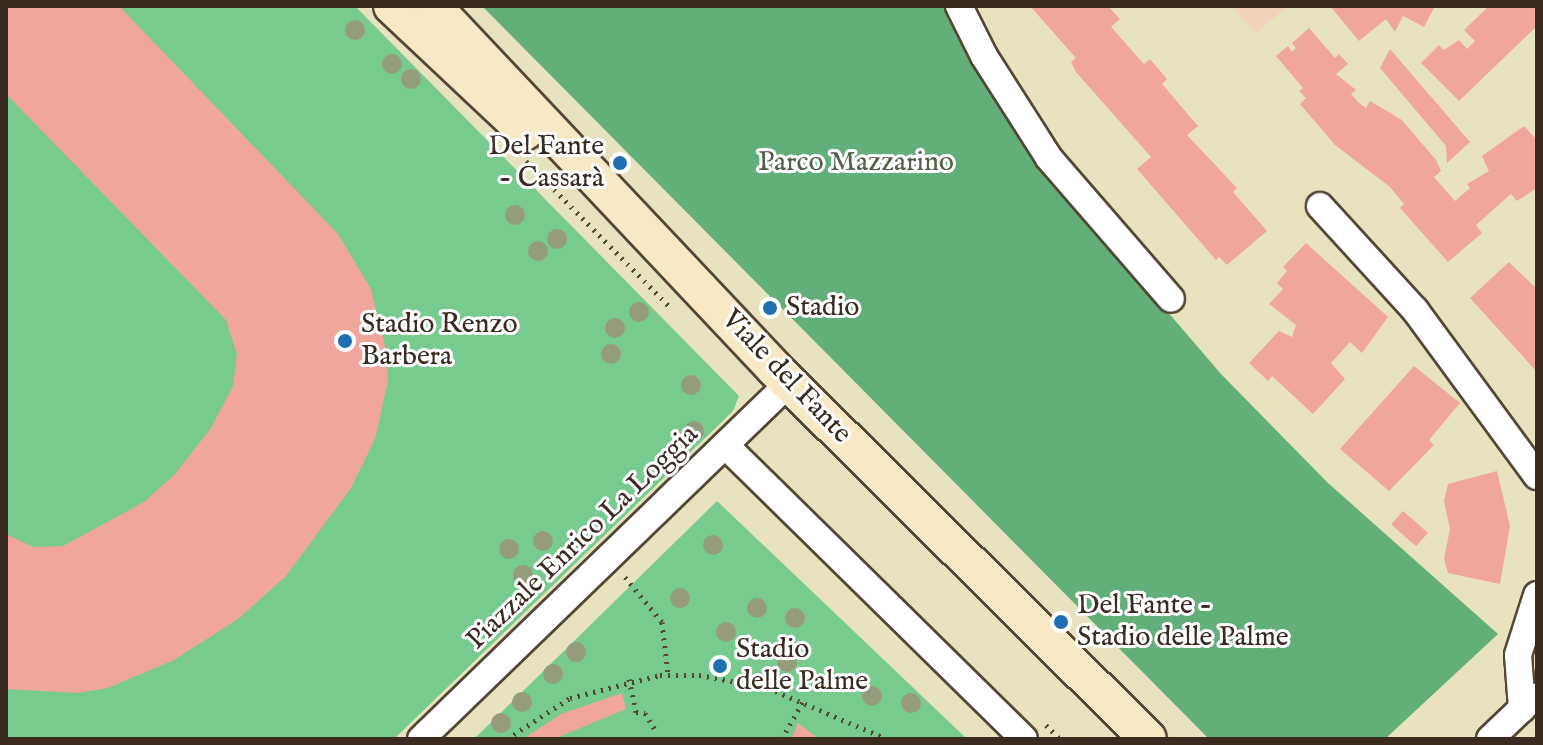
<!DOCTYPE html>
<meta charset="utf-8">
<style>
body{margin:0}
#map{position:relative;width:1543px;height:745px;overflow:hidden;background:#e9e2bf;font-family:"IM FELL English",serif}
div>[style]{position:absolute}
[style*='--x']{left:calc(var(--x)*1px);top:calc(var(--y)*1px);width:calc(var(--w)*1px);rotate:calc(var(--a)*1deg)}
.built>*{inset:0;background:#f2d4be}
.green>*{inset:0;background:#78cb8e}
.forest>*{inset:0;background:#62af79}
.building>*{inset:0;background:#f0a69d;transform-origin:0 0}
.path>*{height:5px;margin-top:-2.5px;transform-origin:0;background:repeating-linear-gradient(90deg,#554636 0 2px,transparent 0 8px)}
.roads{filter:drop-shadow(2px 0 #554636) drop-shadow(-2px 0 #554636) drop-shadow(0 2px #554636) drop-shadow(0 -2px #554636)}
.street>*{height:26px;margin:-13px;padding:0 13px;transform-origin:13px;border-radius:13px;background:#fff}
.secondary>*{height:36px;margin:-18px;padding:0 18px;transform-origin:18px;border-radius:18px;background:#f8e8c3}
.trees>*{width:20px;height:20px;margin:-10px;border-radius:50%;background:#959c7c}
.dots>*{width:22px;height:22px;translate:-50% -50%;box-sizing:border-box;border:4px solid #fff;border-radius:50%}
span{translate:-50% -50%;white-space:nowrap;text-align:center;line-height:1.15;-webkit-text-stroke:6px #fff;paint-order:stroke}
.poi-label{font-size:28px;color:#3b2a1e}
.right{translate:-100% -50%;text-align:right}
.left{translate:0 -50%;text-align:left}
.park-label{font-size:28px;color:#506245}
.street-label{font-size:28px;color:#3b2a1e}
.frame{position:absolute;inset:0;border:8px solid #3b2a1e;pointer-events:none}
</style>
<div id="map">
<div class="built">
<i style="clip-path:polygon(1231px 6px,1288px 6px,1256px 33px)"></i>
</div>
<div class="green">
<i style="clip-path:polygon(6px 6px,355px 6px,739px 396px,733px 411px,394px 739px,6px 739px)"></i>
<i style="clip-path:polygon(717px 501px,967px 739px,474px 739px)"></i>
</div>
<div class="forest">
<i style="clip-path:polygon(482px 6px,946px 6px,1039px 162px,1221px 374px,1328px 483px,1498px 634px,1385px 739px,1209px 739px)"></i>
</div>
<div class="building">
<i style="clip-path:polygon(6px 6px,119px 6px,338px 234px,371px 289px,387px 354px,388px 381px,375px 439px,351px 488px,286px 576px,238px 619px,174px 660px,108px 688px,78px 693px,6px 689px,6px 534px,33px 547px,63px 546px,144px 502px,175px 474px,211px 428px,233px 386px,237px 354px,226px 320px,6px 94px)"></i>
<i style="clip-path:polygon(1030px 6px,1108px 6px,1120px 19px,1111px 27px,1144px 64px,1150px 59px,1167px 79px,1162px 84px,1198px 126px,1187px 135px,1237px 188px,1233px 192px,1267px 231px,1227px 265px,1219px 257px,1216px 260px,1137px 169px,1151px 157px,1076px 72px,1071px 62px,1076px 58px)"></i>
<i style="clip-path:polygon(1330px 6px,1408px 8px,1435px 6px,1424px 27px,1403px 16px,1395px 32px,1386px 19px,1359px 41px)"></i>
<i style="clip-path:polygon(1489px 6px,1537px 6px,1537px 26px,1459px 101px,1421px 63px,1439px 45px,1444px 50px,1459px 40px,1467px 49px,1475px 41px,1464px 30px)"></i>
<i style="clip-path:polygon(1309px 28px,1335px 58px,1339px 54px,1348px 64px,1336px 74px,1356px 90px,1351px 94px,1359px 103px,1366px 108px,1370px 101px,1402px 120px,1436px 160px,1441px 171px,1434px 177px,1455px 201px,1470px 188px,1467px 184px,1489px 171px,1482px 156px,1524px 126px,1537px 140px,1537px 188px,1517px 201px,1511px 194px,1476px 225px,1482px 233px,1448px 262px,1400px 208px,1404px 204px,1390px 187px,1335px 145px,1300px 104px,1306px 98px,1299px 91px,1303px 88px,1276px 56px,1288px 46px,1292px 52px,1296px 48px,1292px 43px)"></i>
<i style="clip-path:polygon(1390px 49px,1470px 142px,1447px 163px,1446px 146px,1380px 68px)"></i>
<i style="clip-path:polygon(1306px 243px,1388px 317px,1362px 353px,1350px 342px,1331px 363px,1345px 379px,1313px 414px,1272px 376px,1268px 381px,1249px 363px,1279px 331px,1292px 337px,1296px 325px,1269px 304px,1283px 289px,1277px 283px,1287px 271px,1283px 267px)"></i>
<i style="clip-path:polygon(1509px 262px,1537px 289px,1537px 372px,1470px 298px)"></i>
<i style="clip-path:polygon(1414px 366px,1460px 403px,1429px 440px,1434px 445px,1389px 491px,1340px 449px)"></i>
<i style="clip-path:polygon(1497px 471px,1510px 526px,1500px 584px,1448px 573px,1444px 559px,1450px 529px,1444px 501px,1448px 484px)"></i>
<i style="left:1403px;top:511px;width:33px;height:18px;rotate:41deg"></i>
<i style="clip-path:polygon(622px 693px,626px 709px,554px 739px,523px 739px,561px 714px)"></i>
<i style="clip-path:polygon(798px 723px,819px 739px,791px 739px)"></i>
</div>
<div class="path">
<i style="--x:526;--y:161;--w:206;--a:45.4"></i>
<i style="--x:625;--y:577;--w:58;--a:50.6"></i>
<i style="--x:662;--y:622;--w:53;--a:83.5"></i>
<i style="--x:629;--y:679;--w:34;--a:78"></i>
<i style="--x:636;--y:712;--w:9;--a:6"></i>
<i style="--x:645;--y:713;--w:23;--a:59"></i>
<i style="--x:1046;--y:725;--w:20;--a:45"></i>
<i style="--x:507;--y:739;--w:75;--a:-33.1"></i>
<i style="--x:570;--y:698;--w:93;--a:-14.3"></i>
<i style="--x:660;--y:675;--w:39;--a:0"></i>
<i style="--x:699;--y:675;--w:70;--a:10.7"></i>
<i style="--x:768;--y:688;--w:129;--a:23.2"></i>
<i style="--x:782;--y:739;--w:43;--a:-61.1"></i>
</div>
<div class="roads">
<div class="street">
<i style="--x:959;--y:6;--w:56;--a:63.4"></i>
<i style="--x:984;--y:56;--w:121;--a:57.5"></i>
<i style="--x:1049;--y:158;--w:186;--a:49.1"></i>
<i style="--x:1320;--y:206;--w:141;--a:47.6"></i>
<i style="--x:1415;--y:310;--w:206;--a:53.7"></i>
<i style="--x:725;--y:445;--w:419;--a:44.5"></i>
<i style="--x:1522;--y:709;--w:54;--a:-94.2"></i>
<i style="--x:1518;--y:655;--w:63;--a:-72.4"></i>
<i style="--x:421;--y:739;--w:512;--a:-44.05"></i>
<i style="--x:1490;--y:739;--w:61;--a:-43.7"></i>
</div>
<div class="secondary">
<i style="--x:392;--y:6;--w:183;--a:43.2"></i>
<i style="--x:433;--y:6;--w:499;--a:46.7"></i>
<i style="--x:775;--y:369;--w:525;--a:44.77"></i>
</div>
</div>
<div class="trees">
<i style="left:355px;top:30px"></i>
<i style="left:392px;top:64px"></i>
<i style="left:411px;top:79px"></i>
<i style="left:515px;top:215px"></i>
<i style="left:557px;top:239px"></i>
<i style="left:538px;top:251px"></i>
<i style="left:639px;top:312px"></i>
<i style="left:615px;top:328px"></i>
<i style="left:611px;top:354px"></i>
<i style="left:691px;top:385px"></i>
<i style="left:694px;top:431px"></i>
<i style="left:543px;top:541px"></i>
<i style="left:713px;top:545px"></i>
<i style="left:509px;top:549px"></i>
<i style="left:523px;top:575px"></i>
<i style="left:680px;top:598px"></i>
<i style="left:757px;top:608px"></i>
<i style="left:795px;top:618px"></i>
<i style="left:726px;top:632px"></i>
<i style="left:576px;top:652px"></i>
<i style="left:787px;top:662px"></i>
<i style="left:553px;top:674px"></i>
<i style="left:872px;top:696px"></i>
<i style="left:522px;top:702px"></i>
<i style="left:911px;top:703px"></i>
<i style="left:501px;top:723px"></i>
</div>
<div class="dots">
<i style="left:620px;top:163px;background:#1f6fb2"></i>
<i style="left:770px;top:308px;background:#1f6fb2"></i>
<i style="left:345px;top:341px;background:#1f6fb2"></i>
<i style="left:1061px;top:622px;background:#1f6fb2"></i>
<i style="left:720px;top:666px;background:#1f6fb2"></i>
</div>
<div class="poi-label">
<span class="right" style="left:604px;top:163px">Del Fante<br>- Cassarà</span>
<span class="left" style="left:786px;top:308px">Stadio</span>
<span class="left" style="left:361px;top:341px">Stadio Renzo<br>Barbera</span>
<span class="left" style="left:1077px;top:622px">Del Fante -<br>Stadio delle Palme</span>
<span class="left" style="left:736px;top:666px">Stadio<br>delle Palme</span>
</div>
<div class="park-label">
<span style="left:856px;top:163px">Parco Mazzarino</span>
</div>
<div class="street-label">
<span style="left:786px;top:377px;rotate:46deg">Viale del Fante</span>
<span style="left:583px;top:538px;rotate:-44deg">Piazzale Enrico La Loggia</span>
</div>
<div class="frame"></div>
</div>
